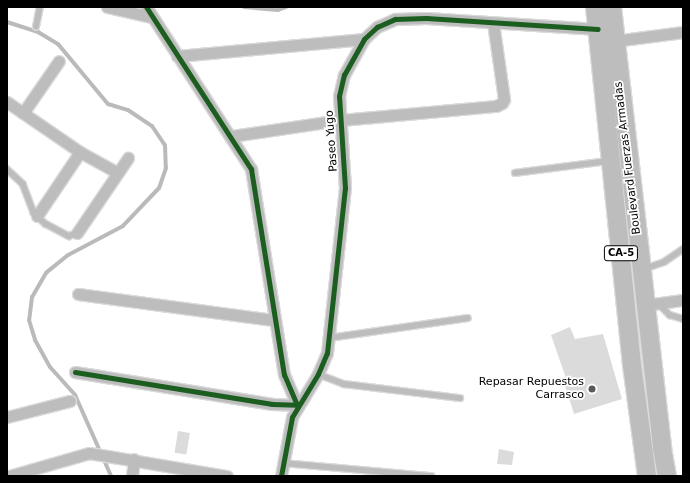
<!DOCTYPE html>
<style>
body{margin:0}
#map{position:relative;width:690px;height:483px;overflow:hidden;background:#fff;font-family:"DejaVu Sans",sans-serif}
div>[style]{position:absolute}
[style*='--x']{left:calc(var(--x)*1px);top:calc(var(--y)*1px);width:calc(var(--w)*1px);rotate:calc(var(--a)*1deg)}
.stream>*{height:4px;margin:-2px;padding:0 2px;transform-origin:2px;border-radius:2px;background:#bababa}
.building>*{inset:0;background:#dbdbdb;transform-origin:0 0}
.roads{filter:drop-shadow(1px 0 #dbdbdb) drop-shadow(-1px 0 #dbdbdb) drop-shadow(0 1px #dbdbdb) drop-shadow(0 -1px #dbdbdb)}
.service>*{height:5.5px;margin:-2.75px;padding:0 2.75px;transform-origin:2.75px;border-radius:2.75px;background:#bdbdbd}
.minor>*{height:11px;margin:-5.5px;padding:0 5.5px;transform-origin:5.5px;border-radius:5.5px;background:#bdbdbd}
.trunk>*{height:18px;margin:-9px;padding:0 9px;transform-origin:9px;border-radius:9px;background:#bdbdbd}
.cycleway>*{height:5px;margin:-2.5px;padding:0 2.5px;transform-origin:2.5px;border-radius:2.5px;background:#1b5e20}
.dots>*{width:11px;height:11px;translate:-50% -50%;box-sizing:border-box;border:2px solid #fff;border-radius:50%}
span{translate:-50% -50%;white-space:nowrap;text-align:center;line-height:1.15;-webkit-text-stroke:3.5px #fff;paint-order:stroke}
.shield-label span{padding:1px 3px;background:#fff;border:1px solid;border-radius:3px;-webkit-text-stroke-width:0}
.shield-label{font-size:10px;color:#000;font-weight:700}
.street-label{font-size:11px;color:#000}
.poi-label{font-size:11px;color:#000}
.right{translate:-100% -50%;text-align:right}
.frame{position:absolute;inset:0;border:8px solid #000;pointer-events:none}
</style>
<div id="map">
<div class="stream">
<i style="--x:244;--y:7;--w:34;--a:5"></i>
<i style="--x:278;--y:10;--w:9;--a:-21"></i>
<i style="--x:7;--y:22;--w:33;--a:18"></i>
<i style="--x:38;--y:32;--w:23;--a:31"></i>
<i style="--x:58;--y:44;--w:78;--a:50.2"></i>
<i style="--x:108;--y:104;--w:21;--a:17"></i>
<i style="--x:128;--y:110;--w:29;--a:34"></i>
<i style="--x:152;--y:126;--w:23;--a:56"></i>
<i style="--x:165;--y:145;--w:23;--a:88"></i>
<i style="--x:166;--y:168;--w:21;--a:109"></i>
<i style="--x:159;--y:188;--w:52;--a:133.5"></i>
<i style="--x:123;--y:226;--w:62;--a:152.2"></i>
<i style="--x:68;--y:255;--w:28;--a:141"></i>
<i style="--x:46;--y:273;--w:28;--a:120"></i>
<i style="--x:32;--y:297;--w:23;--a:97"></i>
<i style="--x:29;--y:320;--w:21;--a:73"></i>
<i style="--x:35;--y:340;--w:31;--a:61"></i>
<i style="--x:50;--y:367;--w:38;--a:48"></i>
<i style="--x:75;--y:395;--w:89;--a:66"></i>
</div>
<div class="building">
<i style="clip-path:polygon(570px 327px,575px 339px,603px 334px,622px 399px,574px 414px,563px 379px,566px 378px,551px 335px)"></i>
<i style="left:178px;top:431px;width:12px;height:22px;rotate:9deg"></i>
<i style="clip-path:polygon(499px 449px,514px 452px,512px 465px,497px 464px)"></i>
</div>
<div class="roads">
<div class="service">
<i style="--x:36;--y:27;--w:20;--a:-79"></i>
<i style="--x:7;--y:169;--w:22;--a:43"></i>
<i style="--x:23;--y:184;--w:31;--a:69"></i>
<i style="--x:34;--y:213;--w:16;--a:43"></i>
<i style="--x:46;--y:224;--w:26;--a:28"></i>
<i style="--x:69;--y:236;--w:9;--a:-21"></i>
<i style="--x:515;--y:173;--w:95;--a:-7.3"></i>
<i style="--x:644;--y:269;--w:21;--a:-19"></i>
<i style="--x:664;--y:262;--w:23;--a:-34"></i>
<i style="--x:658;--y:303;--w:17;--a:45"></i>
<i style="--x:670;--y:315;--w:14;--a:17"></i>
<i style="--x:329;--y:338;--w:140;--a:-8.2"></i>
<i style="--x:318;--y:374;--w:28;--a:21"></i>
<i style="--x:344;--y:384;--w:117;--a:6.9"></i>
<i style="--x:282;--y:463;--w:150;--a:5"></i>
</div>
<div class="minor">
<i style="--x:107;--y:7;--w:45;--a:12.8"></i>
<i style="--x:614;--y:41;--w:70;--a:-7.4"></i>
<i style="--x:177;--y:56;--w:188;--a:-5.2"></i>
<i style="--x:7;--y:102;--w:88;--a:34.4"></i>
<i style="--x:80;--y:152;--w:43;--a:28.9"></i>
<i style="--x:23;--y:113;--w:63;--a:-55.3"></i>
<i style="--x:232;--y:136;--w:110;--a:-8.4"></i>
<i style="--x:341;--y:120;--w:156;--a:-5.2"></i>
<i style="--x:496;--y:106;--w:7;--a:-27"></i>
<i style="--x:502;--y:103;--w:4;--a:-63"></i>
<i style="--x:504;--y:99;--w:77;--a:-98.2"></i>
<i style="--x:37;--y:216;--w:77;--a:-56.1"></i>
<i style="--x:77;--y:233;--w:91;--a:-55.8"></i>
<i style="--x:78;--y:294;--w:197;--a:7.6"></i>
<i style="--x:646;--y:305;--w:37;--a:-8"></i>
<i style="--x:75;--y:372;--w:200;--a:9.2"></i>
<i style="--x:272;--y:404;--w:25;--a:2"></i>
<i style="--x:297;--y:405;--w:33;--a:-113"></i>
<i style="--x:284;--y:375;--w:209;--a:-99.1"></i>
<i style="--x:251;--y:169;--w:193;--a:-122.9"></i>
<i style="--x:7;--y:417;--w:65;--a:-14.3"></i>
<i style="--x:9;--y:476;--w:83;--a:-16"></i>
<i style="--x:89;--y:453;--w:140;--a:9.5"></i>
<i style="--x:132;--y:476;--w:17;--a:-83"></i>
<i style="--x:281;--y:476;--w:60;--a:-79.4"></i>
<i style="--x:292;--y:417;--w:50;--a:-58.8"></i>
<i style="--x:318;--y:374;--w:23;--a:-67"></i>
<i style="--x:327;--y:353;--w:166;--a:-83.8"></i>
<i style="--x:345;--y:188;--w:92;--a:-93.7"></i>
<i style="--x:339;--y:96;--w:22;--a:-77"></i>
<i style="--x:344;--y:75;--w:41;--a:-60.9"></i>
<i style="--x:364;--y:39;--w:18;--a:-43"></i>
<i style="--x:377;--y:27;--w:20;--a:-24"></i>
<i style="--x:395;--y:19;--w:31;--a:-2"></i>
<i style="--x:426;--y:18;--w:172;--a:3.7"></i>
</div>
<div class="trunk">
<i style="--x:595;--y:7;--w:360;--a:84.1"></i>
<i style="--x:632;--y:365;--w:112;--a:82.3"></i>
<i style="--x:612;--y:7;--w:444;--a:83.5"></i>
<i style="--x:662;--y:448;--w:28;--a:80"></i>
</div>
</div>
<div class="cycleway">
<i style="--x:75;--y:372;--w:200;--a:9.2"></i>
<i style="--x:272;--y:404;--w:25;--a:2"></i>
<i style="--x:297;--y:405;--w:33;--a:-113"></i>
<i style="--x:284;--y:375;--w:209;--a:-99.1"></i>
<i style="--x:251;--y:169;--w:193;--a:-122.9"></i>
<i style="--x:281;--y:476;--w:60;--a:-79.4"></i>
<i style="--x:292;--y:417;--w:50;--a:-58.8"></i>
<i style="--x:318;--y:374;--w:23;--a:-67"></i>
<i style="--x:327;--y:353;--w:166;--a:-83.8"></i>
<i style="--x:345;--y:188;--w:92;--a:-93.7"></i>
<i style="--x:339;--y:96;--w:22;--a:-77"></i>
<i style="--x:344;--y:75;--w:41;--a:-60.9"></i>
<i style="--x:364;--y:39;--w:18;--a:-43"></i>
<i style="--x:377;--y:27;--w:20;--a:-24"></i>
<i style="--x:395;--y:19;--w:31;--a:-2"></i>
<i style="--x:426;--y:18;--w:172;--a:3.7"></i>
</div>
<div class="dots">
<i style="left:592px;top:389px;background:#595959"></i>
</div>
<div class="shield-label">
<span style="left:621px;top:253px">CA-5</span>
</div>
<div class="street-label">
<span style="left:332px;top:141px;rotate:-94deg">Paseo Yugo</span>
<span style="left:628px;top:158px;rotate:-97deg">Boulevard Fuerzas Armadas</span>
</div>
<div class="poi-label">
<span class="right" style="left:584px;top:389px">Repasar Repuestos<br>Carrasco</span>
</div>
<div class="frame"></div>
</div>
